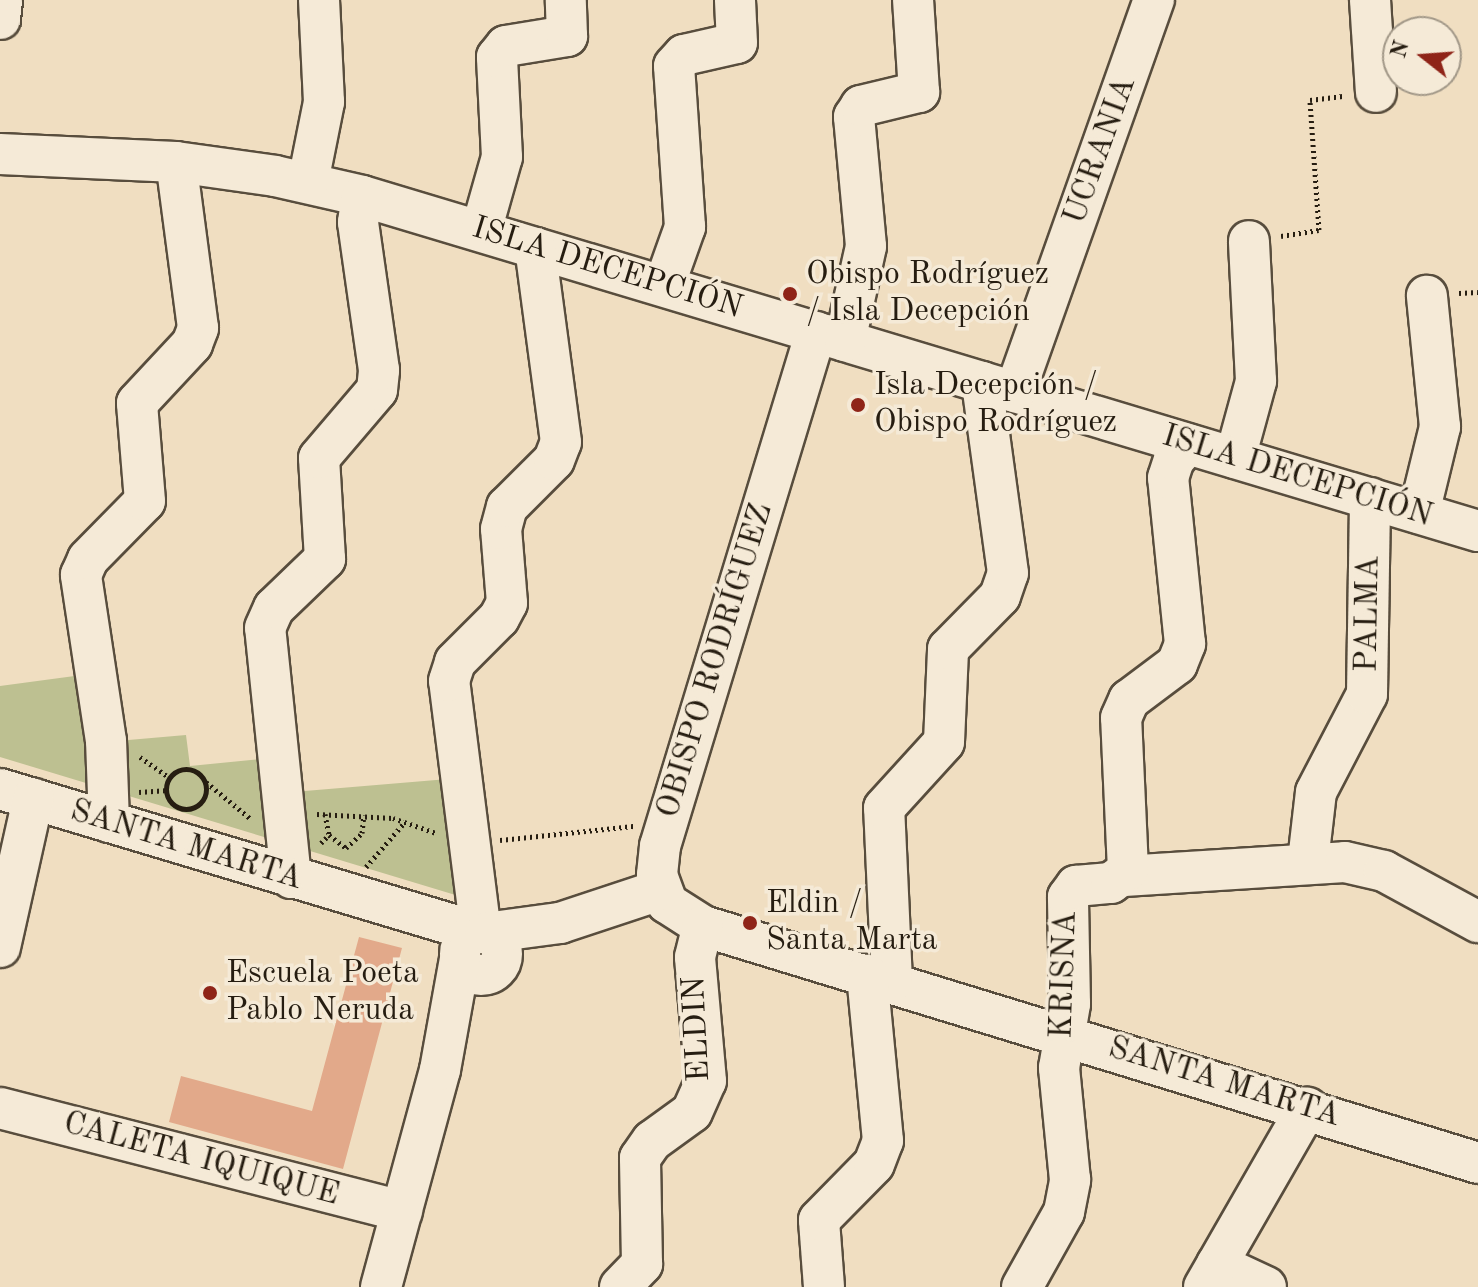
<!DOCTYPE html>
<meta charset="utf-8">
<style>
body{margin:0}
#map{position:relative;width:1478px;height:1287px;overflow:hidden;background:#f0dec1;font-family:"Old Standard TT",serif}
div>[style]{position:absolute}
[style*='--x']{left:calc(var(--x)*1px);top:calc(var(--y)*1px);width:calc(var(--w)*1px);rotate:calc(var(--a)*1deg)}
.green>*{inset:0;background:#bdc091}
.building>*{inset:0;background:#e2a98a}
.path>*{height:5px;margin-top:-2.5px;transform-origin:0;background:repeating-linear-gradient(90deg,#261d11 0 2px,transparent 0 6px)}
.path>.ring{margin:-2.5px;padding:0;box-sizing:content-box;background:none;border:5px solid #261d11;border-radius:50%}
.roads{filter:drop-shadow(2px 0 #584d3d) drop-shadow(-2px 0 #584d3d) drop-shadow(0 2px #584d3d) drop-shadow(0 -2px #584d3d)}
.minor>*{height:40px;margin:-20px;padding:0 20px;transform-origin:20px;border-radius:20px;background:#f5ead7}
.minor>.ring{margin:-20px;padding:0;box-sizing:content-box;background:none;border:40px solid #f5ead7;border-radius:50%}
.dots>*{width:22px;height:22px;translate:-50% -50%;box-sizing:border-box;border:4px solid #f5ead7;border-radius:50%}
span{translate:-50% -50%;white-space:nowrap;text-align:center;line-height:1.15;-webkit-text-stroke:7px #f5ead7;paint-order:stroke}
.street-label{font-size:32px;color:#261d11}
.poi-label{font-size:32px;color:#261d11}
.left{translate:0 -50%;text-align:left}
.north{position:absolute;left:1382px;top:16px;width:80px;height:80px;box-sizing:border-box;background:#f5ead7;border:2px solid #a29888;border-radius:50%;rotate:287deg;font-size:22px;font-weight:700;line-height:32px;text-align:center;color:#261d11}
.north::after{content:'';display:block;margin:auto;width:28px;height:36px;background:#8f2418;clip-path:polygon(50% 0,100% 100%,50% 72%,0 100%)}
</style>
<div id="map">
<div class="green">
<i style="clip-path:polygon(82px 675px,94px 743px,186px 735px,190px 766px,261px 759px,269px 794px,448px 779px,462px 897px,0 757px,0 686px)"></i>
</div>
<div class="building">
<i style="clip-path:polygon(359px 937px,402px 948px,343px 1169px,169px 1122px,181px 1076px,312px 1111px)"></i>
</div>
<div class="path">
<i style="--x:1281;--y:236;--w:38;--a:-9"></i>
<i style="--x:1319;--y:230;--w:130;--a:-94"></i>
<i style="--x:1310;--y:100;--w:33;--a:-7"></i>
<i style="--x:1459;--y:293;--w:19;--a:-3"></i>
<i style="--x:140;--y:757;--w:35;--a:35"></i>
<i class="ring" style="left:166px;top:769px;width:35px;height:35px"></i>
<i style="--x:206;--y:782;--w:58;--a:39.4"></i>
<i style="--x:139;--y:792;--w:26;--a:-4"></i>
<i style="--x:317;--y:814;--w:76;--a:3"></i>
<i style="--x:393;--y:818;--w:46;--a:19.2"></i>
<i style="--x:325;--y:814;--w:21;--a:79"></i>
<i style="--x:329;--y:835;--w:21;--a:37"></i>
<i style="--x:346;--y:848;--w:22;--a:-43"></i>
<i style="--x:362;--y:833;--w:18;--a:-84"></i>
<i style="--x:500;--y:840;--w:134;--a:-6"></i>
<i style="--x:321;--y:843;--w:11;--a:-45"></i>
<i style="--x:366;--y:867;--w:60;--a:-49.1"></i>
</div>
<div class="roads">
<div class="minor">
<i style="--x:1370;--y:0;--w:92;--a:86.3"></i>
<i style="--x:0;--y:19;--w:19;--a:-84"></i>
<i style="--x:0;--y:154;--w:176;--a:2.6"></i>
<i style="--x:176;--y:162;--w:100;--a:8"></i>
<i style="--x:275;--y:176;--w:89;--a:12.9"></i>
<i style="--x:362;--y:196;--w:1165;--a:16.71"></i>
<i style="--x:308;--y:182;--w:82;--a:-78.7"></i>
<i style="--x:324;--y:102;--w:102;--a:-92.8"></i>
<i style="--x:481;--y:231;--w:77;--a:-74.2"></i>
<i style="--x:502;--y:157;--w:100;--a:-92.9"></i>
<i style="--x:497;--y:57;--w:14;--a:-51"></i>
<i style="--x:506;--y:46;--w:62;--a:-9.3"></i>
<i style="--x:567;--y:36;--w:36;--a:-92"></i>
<i style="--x:664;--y:286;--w:63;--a:-70.4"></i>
<i style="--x:685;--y:227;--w:161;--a:-93.9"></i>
<i style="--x:674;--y:66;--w:15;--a:-48"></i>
<i style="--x:684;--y:55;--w:54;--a:-12.8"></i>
<i style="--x:737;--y:43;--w:43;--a:-92.7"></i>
<i style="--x:816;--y:332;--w:537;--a:106.88"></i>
<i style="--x:660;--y:846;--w:29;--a:96"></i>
<i style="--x:657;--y:875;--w:30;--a:70"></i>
<i style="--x:667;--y:903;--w:43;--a:32.6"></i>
<i style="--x:703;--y:926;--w:810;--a:17"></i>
<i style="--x:845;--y:341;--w:97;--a:-77.5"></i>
<i style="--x:866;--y:246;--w:130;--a:-95.3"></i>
<i style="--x:854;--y:117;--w:13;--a:-58"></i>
<i style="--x:861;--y:106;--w:60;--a:-13.6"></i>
<i style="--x:919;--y:92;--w:92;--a:-93.7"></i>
<i style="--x:1015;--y:392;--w:416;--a:-70.5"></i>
<i style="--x:1235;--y:458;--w:80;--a:-74.7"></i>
<i style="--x:1256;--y:381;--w:140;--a:-92.9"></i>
<i style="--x:1419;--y:513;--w:89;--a:-76.3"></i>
<i style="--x:1440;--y:427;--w:132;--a:-95.7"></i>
<i style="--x:0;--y:789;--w:499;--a:16.7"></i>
<i style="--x:109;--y:822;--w:81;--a:-92.1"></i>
<i style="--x:106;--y:741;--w:168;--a:-98.6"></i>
<i style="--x:81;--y:575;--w:17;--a:-66"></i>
<i style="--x:88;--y:559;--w:81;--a:-45.5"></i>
<i style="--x:145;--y:501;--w:98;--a:-94.7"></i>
<i style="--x:137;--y:403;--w:81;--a:-47"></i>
<i style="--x:192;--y:344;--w:17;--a:-69"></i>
<i style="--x:198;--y:328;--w:167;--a:-97.5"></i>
<i style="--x:1308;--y:861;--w:69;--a:-83.4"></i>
<i style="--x:1316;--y:792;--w:110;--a:-62.5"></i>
<i style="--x:1367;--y:694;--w:196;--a:-89.1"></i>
<i style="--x:1124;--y:876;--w:221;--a:-3.6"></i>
<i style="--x:1345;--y:862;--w:40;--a:13"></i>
<i style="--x:1384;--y:871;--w:107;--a:28.5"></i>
<i style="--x:291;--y:878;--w:251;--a:-95.9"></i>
<i style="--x:265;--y:628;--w:22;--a:-66"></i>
<i style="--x:274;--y:608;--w:71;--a:-43.9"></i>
<i style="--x:325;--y:559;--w:101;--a:-93.4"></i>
<i style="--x:319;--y:458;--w:89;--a:-49.5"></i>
<i style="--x:377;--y:390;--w:20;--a:-84"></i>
<i style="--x:379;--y:370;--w:149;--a:-98.1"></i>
<i style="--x:358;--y:222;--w:26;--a:-81"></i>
<i class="ring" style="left:460px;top:933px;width:2px;height:2px"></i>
<i style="--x:481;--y:933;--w:254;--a:-97.2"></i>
<i style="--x:449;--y:681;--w:20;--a:-72"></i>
<i style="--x:455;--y:662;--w:62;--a:-45"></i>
<i style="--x:499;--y:618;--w:17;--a:-62"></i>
<i style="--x:507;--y:603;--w:74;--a:-94.6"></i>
<i style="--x:501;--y:529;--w:23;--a:-75"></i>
<i style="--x:507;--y:507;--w:66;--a:-45"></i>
<i style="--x:554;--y:460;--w:19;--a:-69"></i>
<i style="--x:561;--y:442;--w:196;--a:-97.6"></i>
<i style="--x:485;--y:933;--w:76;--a:-7.6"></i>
<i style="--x:560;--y:923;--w:105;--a:-18.3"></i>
<i style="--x:0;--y:947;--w:152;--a:-77.4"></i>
<i style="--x:892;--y:982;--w:174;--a:-92.6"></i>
<i style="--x:884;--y:808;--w:89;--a:-47.7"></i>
<i style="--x:944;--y:742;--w:93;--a:-87.5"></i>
<i style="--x:948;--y:649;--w:74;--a:-45.5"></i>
<i style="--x:1000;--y:596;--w:24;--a:-71"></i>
<i style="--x:1008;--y:573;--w:193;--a:-97.8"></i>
<i style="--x:0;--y:1108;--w:415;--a:14.4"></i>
<i style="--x:1217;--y:1264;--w:54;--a:25.1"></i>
<i style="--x:381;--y:1287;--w:225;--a:-74.8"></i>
<i style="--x:440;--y:1070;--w:113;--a:-79.8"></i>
<i style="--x:620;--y:1287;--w:32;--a:-46"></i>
<i style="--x:642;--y:1264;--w:106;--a:-91.1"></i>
<i style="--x:640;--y:1158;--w:21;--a:-55"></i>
<i style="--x:652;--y:1141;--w:49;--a:-35.9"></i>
<i style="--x:692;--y:1112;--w:34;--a:-66"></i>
<i style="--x:706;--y:1081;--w:124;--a:-95.1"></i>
<i style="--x:695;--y:957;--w:32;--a:-76"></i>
<i style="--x:824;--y:1287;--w:67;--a:-94.3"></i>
<i style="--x:819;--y:1220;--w:78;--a:-45.5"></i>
<i style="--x:874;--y:1164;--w:25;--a:-69"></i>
<i style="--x:883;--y:1141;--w:167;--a:-95.5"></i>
<i style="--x:1022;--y:1287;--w:86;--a:-60.8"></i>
<i style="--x:1064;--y:1212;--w:33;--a:-79"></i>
<i style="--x:1070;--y:1180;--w:113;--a:-95.6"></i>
<i style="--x:1059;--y:1068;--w:65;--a:-80.2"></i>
<i style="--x:1070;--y:1004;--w:107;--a:-91.1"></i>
<i style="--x:1068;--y:897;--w:14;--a:-54"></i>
<i style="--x:1076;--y:886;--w:35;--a:-5"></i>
<i style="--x:1111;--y:883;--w:21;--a:-37"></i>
<i style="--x:1128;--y:870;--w:152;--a:-92.6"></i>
<i style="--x:1121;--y:718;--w:20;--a:-66"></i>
<i style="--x:1129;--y:700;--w:60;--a:-36.9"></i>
<i style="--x:1177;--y:664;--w:22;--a:-68"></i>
<i style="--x:1185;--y:644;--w:167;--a:-95.8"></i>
<i style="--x:1168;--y:478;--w:19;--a:-72"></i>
<i style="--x:1174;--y:460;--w:21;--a:-49"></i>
<i style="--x:1204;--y:1287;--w:207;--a:-60.1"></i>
</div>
</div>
<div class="dots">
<i style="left:790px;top:294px;background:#8f2418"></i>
<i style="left:858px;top:405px;background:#8f2418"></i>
<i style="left:750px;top:923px;background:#8f2418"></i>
<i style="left:210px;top:993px;background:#8f2418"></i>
</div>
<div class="street-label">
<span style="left:1101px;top:151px;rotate:-70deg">UCRANIA</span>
<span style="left:607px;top:269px;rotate:17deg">ISLA DECEPCIÓN</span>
<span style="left:1297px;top:477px;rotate:17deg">ISLA DECEPCIÓN</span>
<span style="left:1369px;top:614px;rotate:-89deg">PALMA</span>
<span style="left:716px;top:661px;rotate:-73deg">OBISPO RODRÍGUEZ</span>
<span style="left:186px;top:846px;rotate:17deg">SANTA MARTA</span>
<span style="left:1065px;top:975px;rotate:-88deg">KRISNA</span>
<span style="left:698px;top:1029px;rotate:-93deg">ELDIN</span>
<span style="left:1224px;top:1083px;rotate:17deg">SANTA MARTA</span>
<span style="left:201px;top:1160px;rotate:15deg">CALETA IQUIQUE</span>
</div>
<div class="poi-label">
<span class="left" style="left:806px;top:294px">Obispo Rodríguez<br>/ Isla Decepción</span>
<span class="left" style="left:874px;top:405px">Isla Decepción /<br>Obispo Rodríguez</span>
<span class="left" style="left:766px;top:923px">Eldin /<br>Santa Marta</span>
<span class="left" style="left:226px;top:993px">Escuela Poeta<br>Pablo Neruda</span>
</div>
<div class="north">N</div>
</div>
